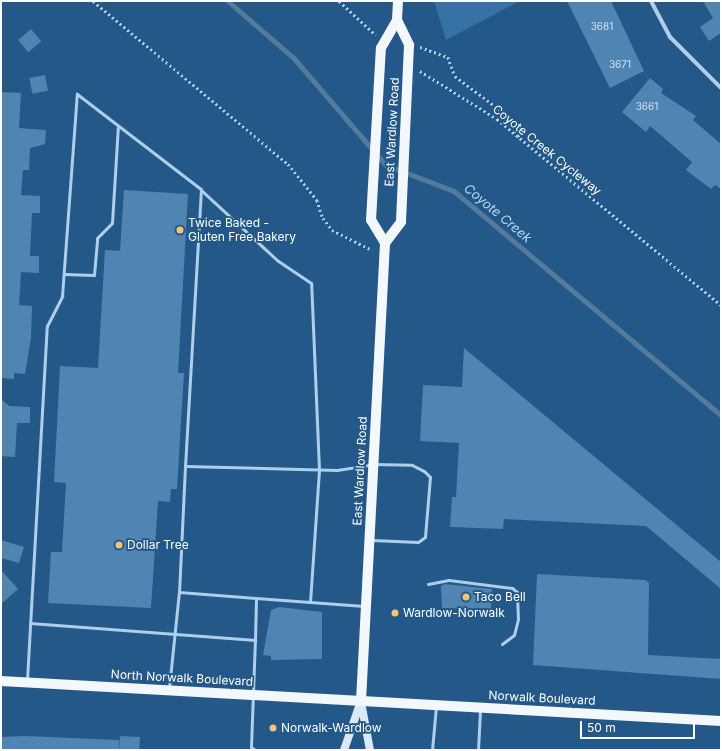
<!DOCTYPE html>
<style>
body{margin:0}
#map{position:relative;width:722px;height:751px;overflow:hidden;background:#235889;font-family:Inter,sans-serif}
div>[style]{position:absolute}
[style*='--x']{left:calc(var(--x)*1px);top:calc(var(--y)*1px);width:calc(var(--w)*1px);rotate:calc(var(--a)*1deg)}
.green>*{inset:0;background:#3772a6}
.stream>*{height:4.5px;margin:-2.25px;padding:0 2.25px;transform-origin:2.25px;border-radius:2.25px;background:#557a9c}
.building>*{inset:0;background:#5084b2;transform-origin:0 0}
.path>*{height:2.5px;margin-top:-1.25px;transform-origin:0;background:repeating-linear-gradient(90deg,#afceea 0 2px,transparent 0 5px)}
.service>*{height:3px;margin:-1.5px;padding:0 1.5px;transform-origin:1.5px;border-radius:1.5px;background:#afceea}
.minor>*{height:4px;margin:-2px;padding:0 2px;transform-origin:2px;border-radius:2px;background:#afceea}
.secondary>*{height:8px;margin:-4px;padding:0 4px;transform-origin:4px;border-radius:4px;background:#dae9f8}
.primary>*{height:10px;margin:-5px;padding:0 5px;transform-origin:5px;border-radius:5px;background:#f2f8fe}
.primary-bridge>*{height:10px;margin:-5px;padding:0 5px;transform-origin:5px;border-radius:5px;background:#f2f8fe}
.dots>*{width:11px;height:11px;translate:-50% -50%;box-sizing:border-box;border:2px solid #235889;border-radius:50%}
span{translate:-50% -50%;white-space:nowrap;text-align:center;line-height:1.15;-webkit-text-stroke:3.5px #235889;paint-order:stroke}
.number-label{font-size:10px;color:#d3e0ec}
.number-label span{-webkit-text-stroke-width:0}
.street-label{font-size:12px;color:#fff}
.poi-label{font-size:12px;color:#fff}
.left{translate:0 -50%;text-align:left}
.water-label{font-size:13px;color:#bad8f1;font-style:italic}
.frame{position:absolute;inset:0;border:2px solid #fff;pointer-events:none}
.scale{position:absolute;left:580px;top:721px;width:115px;height:18px;box-sizing:border-box;border:2px solid #fff;border-top:0;padding-left:5px;font-size:12px;line-height:14px;white-space:nowrap;color:#fff;-webkit-text-stroke:3px #235889;paint-order:stroke}
</style>
<div id="map">
<div class="green">
<i style="clip-path:polygon(434px 1px,520px 1px,446px 40px)"></i>
</div>
<div class="stream">
<i style="--x:228;--y:1;--w:87;--a:40.8"></i>
<i style="--x:294;--y:58;--w:141;--a:49.3"></i>
<i style="--x:386;--y:165;--w:73;--a:20.9"></i>
<i style="--x:454;--y:191;--w:349;--a:40"></i>
</div>
<div class="building">
<i style="clip-path:polygon(567px 1px,611px 1px,644px 71px,610px 88px)"></i>
<i style="clip-path:polygon(703px 1px,721px 1px,721px 33px,709px 41px,700px 27px,713px 18px)"></i>
<i style="left:31px;top:29px;width:16px;height:17px;rotate:50deg"></i>
<i style="left:45px;top:75px;width:16px;height:16px;rotate:79deg"></i>
<i style="clip-path:polygon(650px 78px,663px 89px,661px 93px,696px 116px,693px 120px,721px 144px,721px 189px,715px 185px,711px 189px,686px 170px,692px 162px,650px 126px,646px 132px,622px 112px)"></i>
<i style="clip-path:polygon(1px 92px,21px 93px,19px 128px,46px 130px,45px 144px,30px 148px,29px 170px,23px 170px,21px 195px,40px 196px,40px 213px,32px 213px,30px 256px,39px 256px,39px 273px,21px 272px,19px 305px,32px 306px,31px 338px,25px 374px,14px 373px,14px 379px,1px 378px)"></i>
<i style="clip-path:polygon(124px 190px,188px 194px,178px 373px,184px 373px,177px 489px,171px 489px,170px 502px,158px 501px,151px 608px,48px 603px,51px 552px,62px 552px,66px 483px,54px 482px,60px 366px,98px 368px,105px 250px,120px 251px)"></i>
<i style="clip-path:polygon(464px 348px,721px 562px,721px 589px,646px 526px,504px 519px,503px 529px,450px 527px,452px 497px,456px 497px,459px 443px,420px 441px,423px 385px,462px 387px)"></i>
<i style="clip-path:polygon(1px 399px,9px 406px,30px 407px,30px 423px,17px 423px,15px 457px,1px 456px)"></i>
<i style="clip-path:polygon(1px 540px,24px 547px,19px 563px,1px 558px)"></i>
<i style="clip-path:polygon(1px 570px,18px 589px,1px 604px)"></i>
<i style="clip-path:polygon(537px 574px,645px 580px,649px 583px,648px 655px,721px 659px,721px 679px,533px 665px)"></i>
<i style="clip-path:polygon(445px 584px,492px 589px,491px 609px,442px 608px,441px 586px)"></i>
<i style="clip-path:polygon(279px 607px,322px 612px,322px 659px,271px 660px,271px 656px,263px 655px,271px 610px)"></i>
<i style="clip-path:polygon(24px 736px,119px 740px,119px 750px,1px 750px,1px 737px)"></i>
<i style="left:120px;top:736px;width:20px;height:14px;rotate:3deg"></i>
</div>
<div class="path">
<i style="--x:93;--y:1;--w:254;--a:39.9"></i>
<i style="--x:288;--y:164;--w:46;--a:51.1"></i>
<i style="--x:317;--y:200;--w:19;--a:72"></i>
<i style="--x:323;--y:218;--w:15;--a:53"></i>
<i style="--x:332;--y:230;--w:45;--a:26.6"></i>
<i style="--x:339;--y:1;--w:50;--a:42.6"></i>
<i style="--x:420;--y:47;--w:30;--a:20"></i>
<i style="--x:448;--y:57;--w:20;--a:70"></i>
<i style="--x:455;--y:76;--w:69;--a:36.7"></i>
<i style="--x:510;--y:117;--w:22;--a:66"></i>
<i style="--x:420;--y:71;--w:91;--a:31.9"></i>
<i style="--x:497;--y:119;--w:291;--a:39.7"></i>
</div>
<div class="service">
<i style="--x:64;--y:274;--w:30;--a:2"></i>
<i style="--x:94;--y:275;--w:37;--a:-85"></i>
<i style="--x:97;--y:238;--w:21;--a:-45"></i>
<i style="--x:112;--y:223;--w:97;--a:-86.5"></i>
<i style="--x:185;--y:466;--w:126;--a:92.7"></i>
<i style="--x:179;--y:592;--w:77;--a:4.5"></i>
<i style="--x:428;--y:584;--w:21;--a:-11"></i>
<i style="--x:449;--y:580;--w:64;--a:7.2"></i>
<i style="--x:512;--y:588;--w:6;--a:39"></i>
<i style="--x:517;--y:592;--w:27;--a:88"></i>
<i style="--x:518;--y:619;--w:16;--a:104"></i>
<i style="--x:514;--y:635;--w:15;--a:143"></i>
<i style="--x:310;--y:602;--w:54;--a:4.2"></i>
<i style="--x:30;--y:623;--w:226;--a:4.3"></i>
<i style="--x:255;--y:640;--w:42;--a:-88.6"></i>
<i style="--x:256;--y:598;--w:54;--a:4.2"></i>
<i style="--x:310;--y:602;--w:132;--a:-86.1"></i>
<i style="--x:319;--y:470;--w:187;--a:-92.4"></i>
<i style="--x:311;--y:283;--w:40;--a:-146"></i>
<i style="--x:278;--y:261;--w:105;--a:-137.3"></i>
<i style="--x:27;--y:680;--w:355;--a:-86.8"></i>
<i style="--x:47;--y:326;--w:34;--a:-63"></i>
<i style="--x:62;--y:296;--w:203;--a:-85.8"></i>
<i style="--x:77;--y:94;--w:156;--a:37.5"></i>
<i style="--x:201;--y:189;--w:277;--a:93.3"></i>
<i style="--x:185;--y:466;--w:152;--a:1.5"></i>
<i style="--x:337;--y:470;--w:36;--a:-9"></i>
<i style="--x:373;--y:464;--w:39;--a:1"></i>
<i style="--x:412;--y:465;--w:13;--a:27"></i>
<i style="--x:424;--y:471;--w:8;--a:45"></i>
<i style="--x:430;--y:477;--w:60;--a:94.8"></i>
<i style="--x:425;--y:537;--w:9;--a:144"></i>
<i style="--x:418;--y:542;--w:46;--a:-177.5"></i>
<i style="--x:169;--y:688;--w:97;--a:-84.1"></i>
<i style="--x:255;--y:750;--w:5;--a:-143"></i>
<i style="--x:251;--y:747;--w:107;--a:-87.9"></i>
<i style="--x:432;--y:750;--w:44;--a:-84.8"></i>
<i style="--x:478;--y:750;--w:40;--a:-87.1"></i>
</div>
<div class="minor">
<i style="--x:651;--y:1;--w:41;--a:62.2"></i>
<i style="--x:670;--y:37;--w:72;--a:45"></i>
</div>
<div class="secondary">
<i style="--x:361;--y:702;--w:49;--a:79.4"></i>
<i style="--x:344;--y:750;--w:52;--a:-70.9"></i>
</div>
<div class="primary">
<i style="--x:397;--y:20;--w:19;--a:-87"></i>
<i style="--x:1;--y:681;--w:721;--a:3.18"></i>
<i style="--x:361;--y:701;--w:459;--a:-87"></i>
</div>
<div class="primary-bridge">
<i style="--x:397;--y:20;--w:28;--a:64"></i>
<i style="--x:409;--y:45;--w:177;--a:92.6"></i>
<i style="--x:401;--y:222;--w:26;--a:127"></i>
<i style="--x:385;--y:243;--w:27;--a:-121"></i>
<i style="--x:371;--y:220;--w:172;--a:-86.7"></i>
<i style="--x:381;--y:48;--w:32;--a:-60"></i>
</div>
<div class="dots">
<i style="left:180px;top:230px;background:#f6c471"></i>
<i style="left:119px;top:545px;background:#f6c471"></i>
<i style="left:466px;top:597px;background:#f6c471"></i>
<i style="left:395px;top:613px;background:#f6c471"></i>
<i style="left:273px;top:728px;background:#f6c471"></i>
</div>
<div class="number-label">
<span style="left:602px;top:27px">3681</span>
<span style="left:620px;top:65px">3671</span>
<span style="left:647px;top:107px">3661</span>
</div>
<div class="street-label">
<span style="left:392px;top:132px;rotate:-87deg">East Wardlow Road</span>
<span style="left:547px;top:150px;rotate:39deg">Coyote Creek Cycleway</span>
<span style="left:360px;top:471px;rotate:-87deg">East Wardlow Road</span>
<span style="left:182px;top:678px;rotate:3deg">North Norwalk Boulevard</span>
<span style="left:542px;top:698px;rotate:3deg">Norwalk Boulevard</span>
</div>
<div class="poi-label">
<span class="left" style="left:188px;top:230px">Twice Baked -<br>Gluten Free Bakery</span>
<span class="left" style="left:127px;top:545px">Dollar Tree</span>
<span class="left" style="left:474px;top:597px">Taco Bell</span>
<span class="left" style="left:403px;top:613px">Wardlow-Norwalk</span>
<span class="left" style="left:281px;top:728px">Norwalk-Wardlow</span>
</div>
<div class="water-label">
<span style="left:498px;top:213px;rotate:40deg">Coyote Creek</span>
</div>
<div class="frame"></div>
<div class="scale">50 m</div>
</div>
